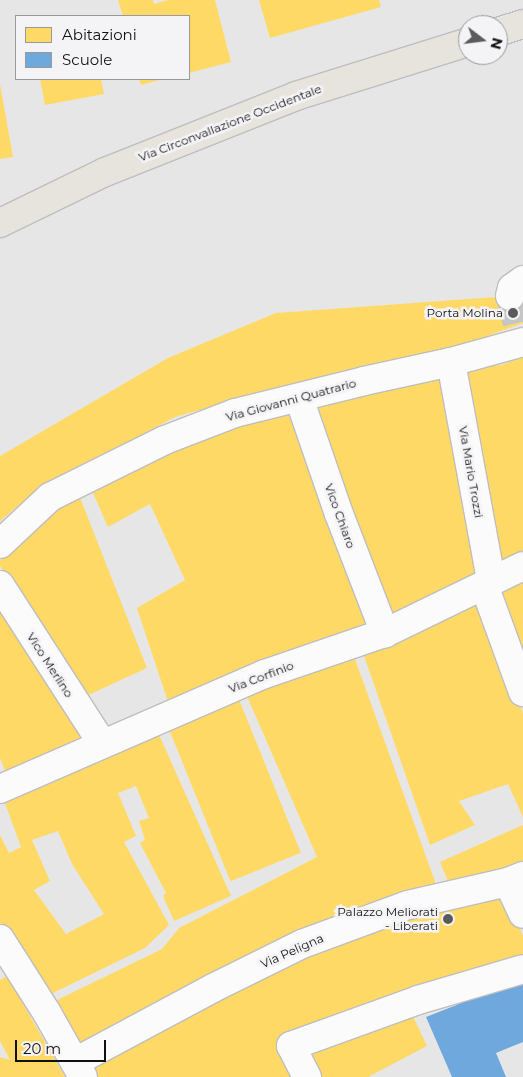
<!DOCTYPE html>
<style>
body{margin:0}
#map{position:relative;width:523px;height:1077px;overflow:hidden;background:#e7e6e7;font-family:Montserrat,sans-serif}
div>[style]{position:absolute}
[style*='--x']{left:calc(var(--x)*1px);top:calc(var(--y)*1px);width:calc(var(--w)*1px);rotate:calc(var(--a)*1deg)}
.homes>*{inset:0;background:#ffd966;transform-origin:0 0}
.schools>*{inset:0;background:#6fa8dc}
.minor-tunnel>*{height:28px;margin-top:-14px;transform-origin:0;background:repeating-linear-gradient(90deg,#c7c6c7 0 28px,transparent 0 42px)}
.roads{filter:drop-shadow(1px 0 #bfbebf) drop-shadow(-1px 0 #bfbebf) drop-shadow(0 1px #bfbebf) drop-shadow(0 -1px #bfbebf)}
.minor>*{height:28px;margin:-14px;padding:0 14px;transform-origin:14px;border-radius:14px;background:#fbfbfb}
.major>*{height:28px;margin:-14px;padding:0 14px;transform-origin:14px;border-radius:14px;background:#e7e3dd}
.dots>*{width:14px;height:14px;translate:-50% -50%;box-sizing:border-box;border:2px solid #f4f3f6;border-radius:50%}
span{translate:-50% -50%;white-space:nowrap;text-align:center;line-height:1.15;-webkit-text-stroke:5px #f4f3f6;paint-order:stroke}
.street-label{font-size:12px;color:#111011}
.poi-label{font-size:12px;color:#111011}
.right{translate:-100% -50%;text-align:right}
.legend{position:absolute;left:15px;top:15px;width:175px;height:65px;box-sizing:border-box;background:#f4f3f6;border:1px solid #99989a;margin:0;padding:6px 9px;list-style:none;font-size:15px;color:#111011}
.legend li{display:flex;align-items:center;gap:10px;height:25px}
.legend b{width:25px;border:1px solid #99989a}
.north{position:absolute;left:458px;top:15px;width:50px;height:50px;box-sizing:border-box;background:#f4f3f6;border:1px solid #99989a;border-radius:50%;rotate:105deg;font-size:14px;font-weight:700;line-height:20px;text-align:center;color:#111011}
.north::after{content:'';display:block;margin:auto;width:18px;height:22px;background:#5c5b5c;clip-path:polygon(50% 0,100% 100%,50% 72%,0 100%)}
.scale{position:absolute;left:15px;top:1040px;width:91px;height:22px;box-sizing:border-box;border:2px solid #111011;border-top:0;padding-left:6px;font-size:15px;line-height:18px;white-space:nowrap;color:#111011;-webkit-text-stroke:4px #f4f3f6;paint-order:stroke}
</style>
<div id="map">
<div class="homes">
<i style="clip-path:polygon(118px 0,153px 0,154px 4px,168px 0,215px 0,231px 62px,189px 73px,189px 16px,123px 16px)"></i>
<i style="clip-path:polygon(259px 0,379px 0,381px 7px,270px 38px)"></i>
<i style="clip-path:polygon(40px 79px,101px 79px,104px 94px,45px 105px)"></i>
<i style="clip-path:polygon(139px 79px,163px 79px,141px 85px)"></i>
<i style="clip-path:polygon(0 84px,13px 157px,0 159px)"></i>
<i style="clip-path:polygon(523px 292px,523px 323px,455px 348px,295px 383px,175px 417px,37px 490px,0 521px,0 456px,168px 358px,276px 313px,510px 296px)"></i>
<i style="clip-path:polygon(523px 356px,523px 553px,499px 564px,462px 368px,502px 365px)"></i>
<i style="clip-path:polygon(445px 374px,480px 576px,394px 618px,311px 404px)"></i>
<i style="clip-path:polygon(292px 411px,371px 622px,168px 702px,137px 608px,185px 580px,150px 504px,108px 527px,93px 493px,171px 447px,241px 422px)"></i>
<i style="clip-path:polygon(79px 495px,147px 668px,84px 697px,0 566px,0 560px,13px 550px,53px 507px)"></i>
<i style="clip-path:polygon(523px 582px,523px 665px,500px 593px)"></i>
<i style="clip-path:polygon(480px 597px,523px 713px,523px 817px,508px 784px,459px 801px,475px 825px,430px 845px,363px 653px)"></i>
<i style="clip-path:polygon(0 598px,87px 737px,6px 773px,0 758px)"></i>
<i style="clip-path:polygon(355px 659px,437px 887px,82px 1048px,53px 1002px,162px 949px,179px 928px,317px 857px,246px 694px)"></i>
<i style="left:238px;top:697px;width:168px;height:76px;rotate:68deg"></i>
<i style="clip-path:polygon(evenodd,157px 730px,231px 896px,174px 921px,163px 896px,166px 893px,140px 843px,145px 840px,139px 821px,149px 818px,136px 786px,118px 793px,136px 836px,124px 842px,169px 925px,145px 948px,45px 997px,0 922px,0 835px,9px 853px,21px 847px,5px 803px,68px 776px,66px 769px,157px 730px,58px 831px,72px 864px,104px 914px,66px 934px,34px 890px,50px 881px,32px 840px,58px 831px)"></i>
<i style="clip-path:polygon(523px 825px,523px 864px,450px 886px,440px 862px)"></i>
<i style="clip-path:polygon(504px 892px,523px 936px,523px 956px,282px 1042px,299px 1077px,96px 1077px,88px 1063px,309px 951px,391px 923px)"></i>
<i style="clip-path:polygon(7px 976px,65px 1077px,0 1077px,0 1057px,10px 1060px,0 1041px,0 980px)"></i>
<i style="clip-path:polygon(410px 1010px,427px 1046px,368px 1077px,315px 1077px,301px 1052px)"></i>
</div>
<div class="schools">
<i style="clip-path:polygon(523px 979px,523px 1042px,496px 1053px,506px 1077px,452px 1077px,426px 1017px)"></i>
</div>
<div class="minor-tunnel">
<i style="--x:510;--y:296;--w:30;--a:76"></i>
</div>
<div class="roads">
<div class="minor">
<i style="--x:510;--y:296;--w:8;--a:-76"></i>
<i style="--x:512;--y:288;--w:14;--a:-36"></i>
<i style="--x:451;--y:362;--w:223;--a:79.6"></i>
<i style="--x:299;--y:398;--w:123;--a:71"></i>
<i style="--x:339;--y:514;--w:128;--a:68.9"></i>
<i style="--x:0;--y:544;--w:69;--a:-43.2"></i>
<i style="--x:50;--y:497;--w:128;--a:-26.4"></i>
<i style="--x:165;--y:440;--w:75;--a:-21.1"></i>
<i style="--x:235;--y:413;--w:133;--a:-13.9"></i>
<i style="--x:364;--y:381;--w:89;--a:-12.3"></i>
<i style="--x:451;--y:362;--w:75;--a:-15.5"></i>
<i style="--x:0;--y:585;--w:188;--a:57.2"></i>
<i style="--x:484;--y:585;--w:114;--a:70"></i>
<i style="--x:0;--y:789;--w:289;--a:-23.5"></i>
<i style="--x:265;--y:674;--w:127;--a:-18.9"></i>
<i style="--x:385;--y:633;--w:153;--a:-25.9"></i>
<i style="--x:508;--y:882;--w:35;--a:65"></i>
<i style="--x:0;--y:939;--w:88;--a:57.6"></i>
<i style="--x:47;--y:1013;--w:73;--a:60.6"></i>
<i style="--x:75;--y:1062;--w:157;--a:-28.2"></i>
<i style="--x:213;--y:988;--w:99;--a:-26.3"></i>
<i style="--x:302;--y:944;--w:113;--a:-20.2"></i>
<i style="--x:408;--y:905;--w:103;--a:-13"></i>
<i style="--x:508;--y:882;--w:16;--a:-22"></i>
<i style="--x:307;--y:1077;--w:35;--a:-117"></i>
<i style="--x:291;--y:1046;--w:135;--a:-19.9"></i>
<i style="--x:418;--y:1000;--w:109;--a:-16.4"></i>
</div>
<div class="major">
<i style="--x:498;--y:32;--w:26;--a:-18"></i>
<i style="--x:0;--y:223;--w:117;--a:-25.9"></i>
<i style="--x:105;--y:172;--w:206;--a:-21.7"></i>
<i style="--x:296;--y:96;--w:180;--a:-17.4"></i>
</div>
</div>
<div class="dots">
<i style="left:513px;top:313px;background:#5c5b5c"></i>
<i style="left:448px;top:919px;background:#5c5b5c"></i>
</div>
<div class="street-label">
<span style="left:230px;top:123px;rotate:-21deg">Via Circonvallazione Occidentale</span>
<span style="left:291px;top:400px;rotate:-15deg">Via Giovanni Quatrario</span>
<span style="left:471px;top:472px;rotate:80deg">Via Mario Trozzi</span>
<span style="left:340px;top:516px;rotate:70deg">Vico Chiaro</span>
<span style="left:50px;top:665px;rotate:57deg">Vico Merlino</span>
<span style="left:261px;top:677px;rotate:-21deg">Via Corfinio</span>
<span style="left:292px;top:951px;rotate:-24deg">Via Peligna</span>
</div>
<div class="poi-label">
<span class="right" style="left:503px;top:313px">Porta Molina</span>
<span class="right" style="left:438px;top:919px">Palazzo Meliorati<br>- Liberati</span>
</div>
<ul class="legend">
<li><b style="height:14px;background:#ffd966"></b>Abitazioni</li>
<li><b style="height:14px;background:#6fa8dc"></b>Scuole</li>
</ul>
<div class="north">N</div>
<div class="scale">20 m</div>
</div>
